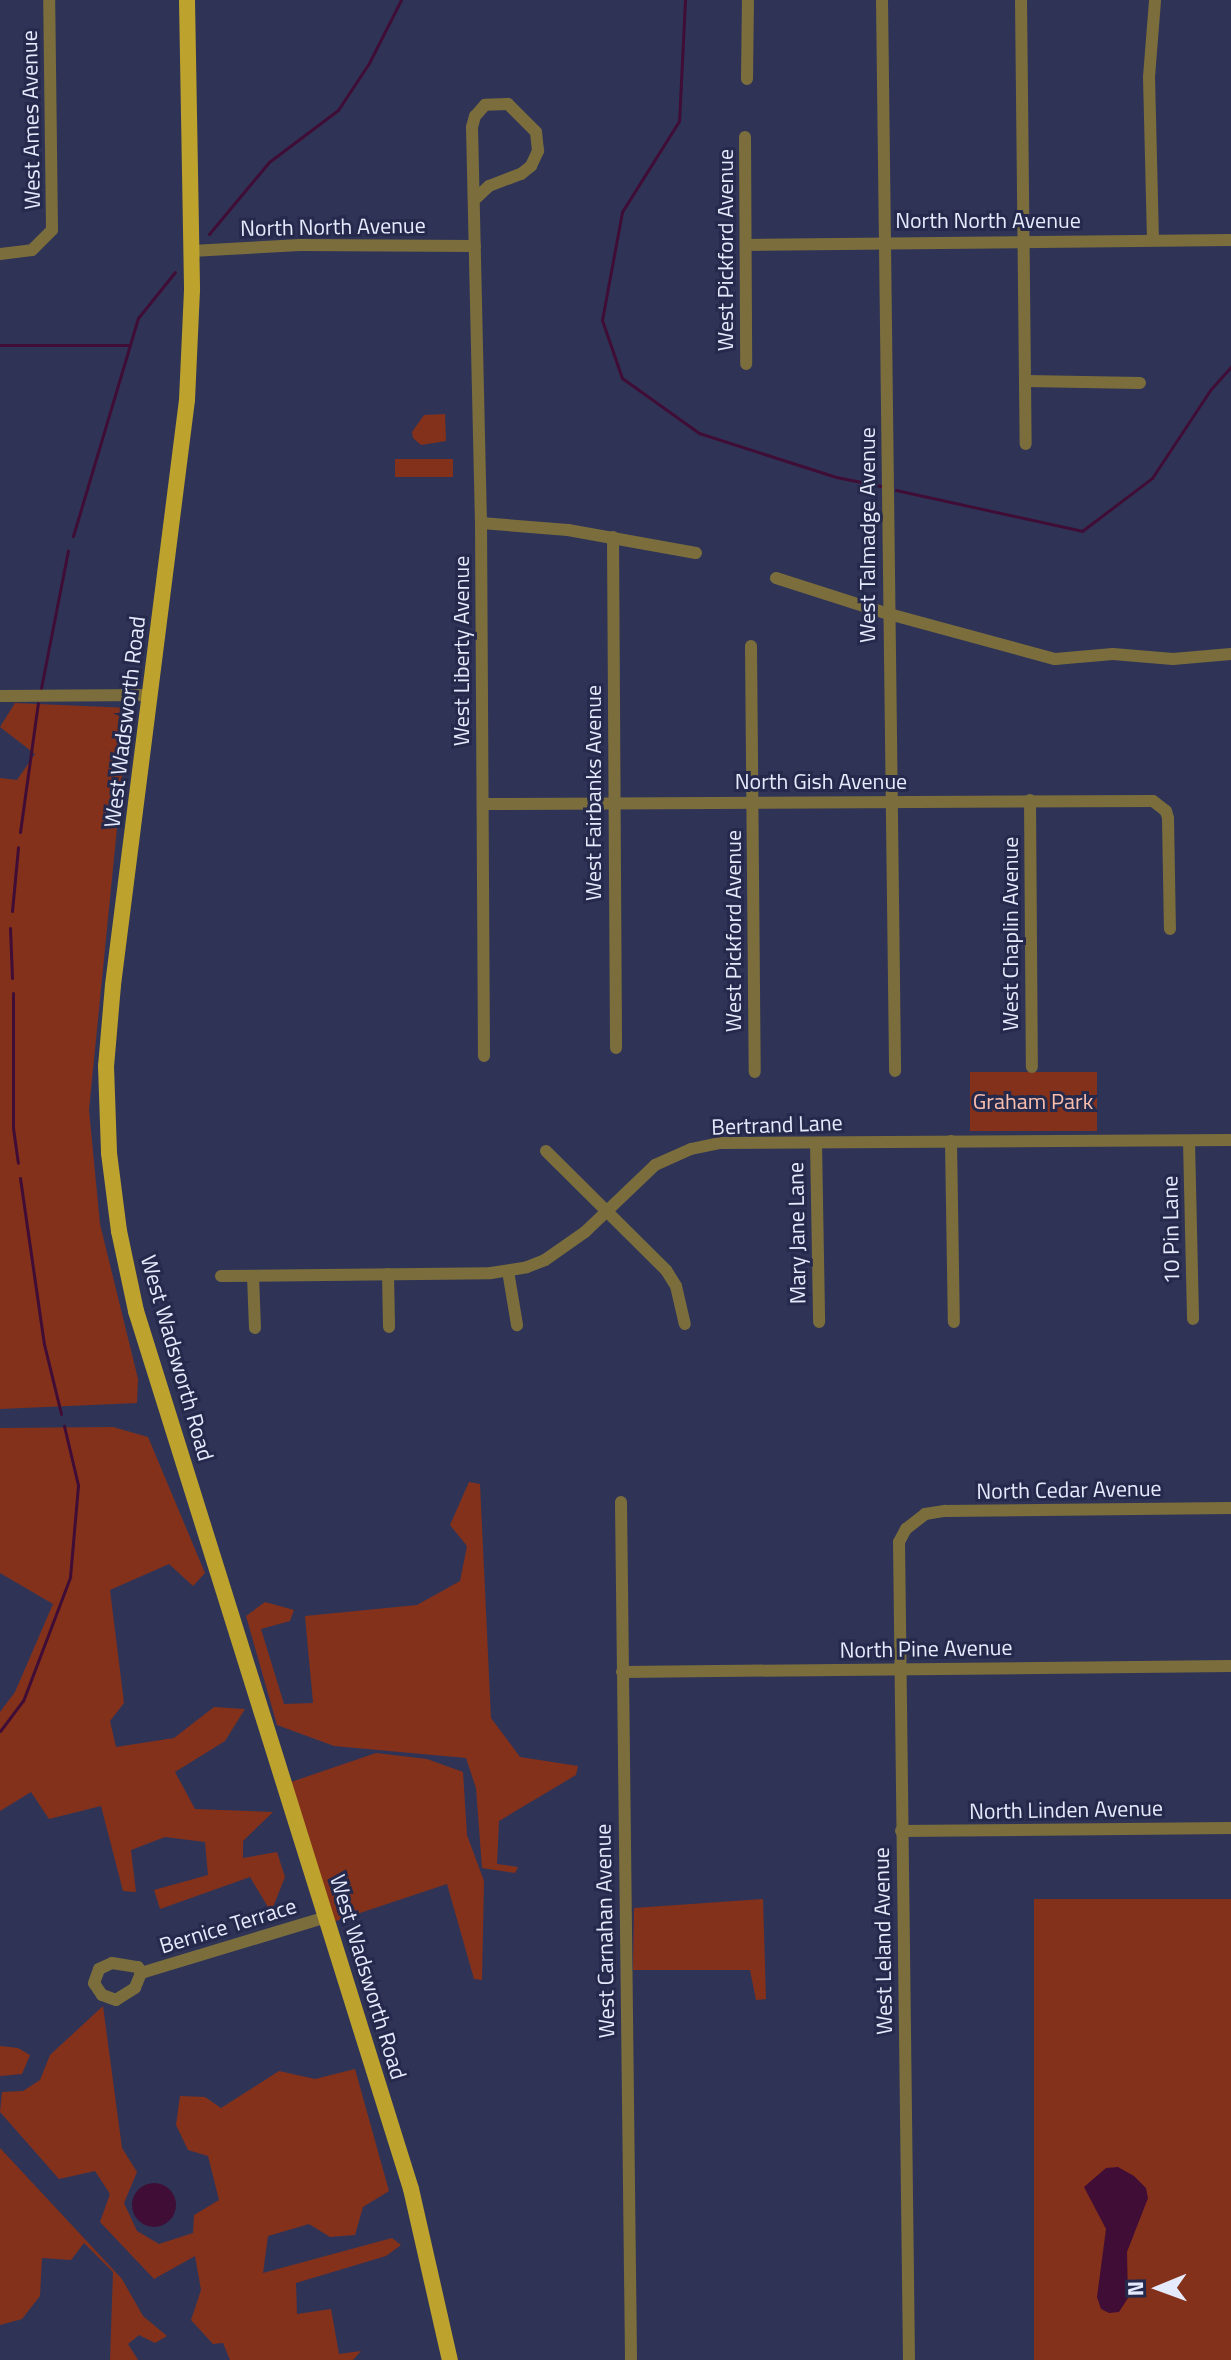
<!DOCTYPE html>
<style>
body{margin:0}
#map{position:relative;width:1231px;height:2360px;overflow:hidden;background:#2f3457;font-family:"Titillium Web",sans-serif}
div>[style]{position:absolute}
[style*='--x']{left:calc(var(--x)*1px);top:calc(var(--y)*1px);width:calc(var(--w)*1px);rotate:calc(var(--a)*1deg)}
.green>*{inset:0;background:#84311b;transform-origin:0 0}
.water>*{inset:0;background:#3f0d36}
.round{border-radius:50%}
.stream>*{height:3px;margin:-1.5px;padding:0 1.5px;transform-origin:1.5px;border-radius:1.5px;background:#3f0d36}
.minor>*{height:12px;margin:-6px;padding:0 6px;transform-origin:6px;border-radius:6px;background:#7b6e3c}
.major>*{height:16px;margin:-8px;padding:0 8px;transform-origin:8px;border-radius:8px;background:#bda32d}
span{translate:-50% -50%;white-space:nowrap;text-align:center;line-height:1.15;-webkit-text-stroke:6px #252a4c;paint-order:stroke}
.street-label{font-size:22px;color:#e6eafd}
.park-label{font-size:22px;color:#fcbfae}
.north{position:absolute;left:1119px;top:2248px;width:80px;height:80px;-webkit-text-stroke:6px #252a4c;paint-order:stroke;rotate:269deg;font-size:22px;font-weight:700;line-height:32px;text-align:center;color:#e6eafd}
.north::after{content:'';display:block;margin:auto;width:28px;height:36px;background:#e6eafd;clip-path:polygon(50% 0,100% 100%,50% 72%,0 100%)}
</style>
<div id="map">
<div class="green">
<i style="clip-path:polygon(445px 414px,446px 441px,421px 445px,413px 438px,412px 432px,424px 415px)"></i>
<i style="left:453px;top:459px;width:18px;height:58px;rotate:90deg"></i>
<i style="clip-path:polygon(15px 703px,129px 708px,89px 1110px,100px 1224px,138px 1379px,137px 1403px,0 1409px,0 778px,17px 780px,35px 754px,0 727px)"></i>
<i style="left:970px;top:1072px;width:127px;height:59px"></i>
<i style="clip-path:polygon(113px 1427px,148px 1437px,205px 1573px,193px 1586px,169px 1564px,110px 1590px,124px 1703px,110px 1721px,116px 1747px,174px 1738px,214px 1707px,245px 1709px,225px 1741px,175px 1772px,195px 1809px,273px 1812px,243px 1841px,243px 1858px,277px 1852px,285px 1877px,271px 1912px,250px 1877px,160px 1909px,154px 1890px,208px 1875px,205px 1842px,165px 1837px,131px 1850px,136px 1892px,123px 1891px,101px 1806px,49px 1819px,31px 1792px,0 1811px,0 1712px,15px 1692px,53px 1604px,0 1573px,0 1428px)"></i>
<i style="clip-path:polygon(469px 1482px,480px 1484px,491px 1718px,520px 1757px,578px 1766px,576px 1775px,499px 1821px,497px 1864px,518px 1867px,515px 1873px,482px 1868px,476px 1788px,466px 1758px,334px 1746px,277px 1725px,246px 1616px,265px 1602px,294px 1610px,290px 1621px,261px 1629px,284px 1704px,313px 1703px,305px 1616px,417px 1605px,460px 1581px,467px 1546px,450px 1525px)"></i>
<i style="clip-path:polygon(376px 1753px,427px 1759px,463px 1772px,467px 1835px,484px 1881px,482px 1980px,474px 1979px,447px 1884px,333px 1922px,291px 1782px)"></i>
<i style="clip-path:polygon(763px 1899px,766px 1999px,756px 2000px,750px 1970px,633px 1970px,634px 1908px)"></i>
<i style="left:1231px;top:1899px;width:461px;height:197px;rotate:90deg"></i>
<i style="clip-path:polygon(103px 2006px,122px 2148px,137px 2172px,124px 2203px,137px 2231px,159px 2244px,193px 2233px,194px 2215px,219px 2200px,208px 2156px,188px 2150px,176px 2125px,180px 2096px,205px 2097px,221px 2108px,279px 2071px,315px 2079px,355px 2069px,389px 2191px,363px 2207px,355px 2235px,330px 2237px,309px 2224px,268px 2236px,263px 2273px,392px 2238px,401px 2245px,386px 2256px,296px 2283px,297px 2314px,331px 2309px,339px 2354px,361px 2351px,353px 2360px,230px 2360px,223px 2343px,213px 2344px,191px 2320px,201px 2290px,195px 2256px,154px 2279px,100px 2222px,110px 2194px,95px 2171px,59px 2179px,0 2112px,2px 2092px,23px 2091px,40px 2080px,50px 2055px)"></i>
<i style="clip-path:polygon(0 2046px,18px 2048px,30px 2055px,22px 2074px,0 2076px)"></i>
<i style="clip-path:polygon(0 2148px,122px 2279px,143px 2316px,167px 2336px,155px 2343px,139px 2335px,128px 2344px,138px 2360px,110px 2360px,113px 2272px,84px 2243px,71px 2260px,42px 2258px,40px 2296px,22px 2319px,0 2325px)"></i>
</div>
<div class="water">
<i style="clip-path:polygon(1118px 2167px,1134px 2176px,1146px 2188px,1148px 2198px,1127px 2252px,1128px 2298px,1119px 2312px,1109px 2313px,1101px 2309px,1097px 2297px,1106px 2229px,1084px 2187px,1106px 2168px)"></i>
<i class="round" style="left:132px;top:2183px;width:44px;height:44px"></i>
</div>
<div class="stream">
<i style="--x:685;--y:0;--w:121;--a:92.8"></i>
<i style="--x:679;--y:121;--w:107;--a:122.1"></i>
<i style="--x:622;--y:212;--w:110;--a:100.5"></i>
<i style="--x:602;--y:320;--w:61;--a:71"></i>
<i style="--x:622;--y:378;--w:95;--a:35.5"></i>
<i style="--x:699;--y:433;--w:144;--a:17.8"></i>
<i style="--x:836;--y:477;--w:46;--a:11.3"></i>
<i style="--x:209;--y:234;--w:94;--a:-50.2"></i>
<i style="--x:269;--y:162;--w:86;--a:-37"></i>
<i style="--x:338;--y:110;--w:56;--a:-56.6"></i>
<i style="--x:369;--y:63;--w:71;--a:-63.1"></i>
<i style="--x:0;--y:345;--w:128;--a:0"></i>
<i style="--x:896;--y:490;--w:190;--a:12.4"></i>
<i style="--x:1082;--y:531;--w:88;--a:-37.1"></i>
<i style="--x:1152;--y:478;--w:107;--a:-56.5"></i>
<i style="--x:1211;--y:389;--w:30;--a:-48"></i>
<i style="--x:73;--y:536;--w:227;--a:-73.4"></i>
<i style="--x:138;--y:318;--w:59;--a:-51.2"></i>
<i style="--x:41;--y:688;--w:140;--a:-78.9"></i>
<i style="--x:20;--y:832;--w:130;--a:-82.1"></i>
<i style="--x:12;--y:911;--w:64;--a:-84.6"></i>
<i style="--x:10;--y:928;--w:50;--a:87.7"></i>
<i style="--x:13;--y:993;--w:135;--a:90"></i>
<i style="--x:13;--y:1128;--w:35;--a:82"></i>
<i style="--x:20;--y:1178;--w:168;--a:81.8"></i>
<i style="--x:44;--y:1344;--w:72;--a:76.3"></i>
<i style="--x:0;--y:1731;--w:38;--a:-53"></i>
<i style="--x:23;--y:1701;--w:133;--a:-69.2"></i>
<i style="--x:70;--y:1577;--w:92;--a:-85"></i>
<i style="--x:78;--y:1485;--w:61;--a:-103.3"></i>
</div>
<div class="minor">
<i style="--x:882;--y:0;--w:1071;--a:89.3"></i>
<i style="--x:1021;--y:0;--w:444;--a:89.4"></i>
<i style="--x:747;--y:79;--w:79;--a:-89.3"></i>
<i style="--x:745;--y:137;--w:227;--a:89.7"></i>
<i style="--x:474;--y:200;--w:21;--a:-43"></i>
<i style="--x:489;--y:186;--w:34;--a:-21"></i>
<i style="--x:521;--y:174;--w:13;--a:-39"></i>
<i style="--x:531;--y:166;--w:17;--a:-65"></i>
<i style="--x:538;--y:151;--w:19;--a:-96"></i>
<i style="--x:536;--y:132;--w:40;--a:-135"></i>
<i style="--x:508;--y:104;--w:23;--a:178"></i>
<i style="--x:485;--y:105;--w:15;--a:132"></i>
<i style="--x:475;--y:116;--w:11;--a:105"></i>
<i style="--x:472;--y:127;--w:396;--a:88.7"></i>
<i style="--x:481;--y:523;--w:533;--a:89.68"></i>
<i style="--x:1153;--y:240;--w:163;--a:-91.4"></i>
<i style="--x:1149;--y:77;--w:77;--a:-85.5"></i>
<i style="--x:746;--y:245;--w:485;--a:-0.6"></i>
<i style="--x:192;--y:251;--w:108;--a:-3.2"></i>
<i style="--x:300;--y:245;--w:175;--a:0.3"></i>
<i style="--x:0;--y:254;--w:32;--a:-7"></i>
<i style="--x:32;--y:250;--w:28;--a:-45"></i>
<i style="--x:52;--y:230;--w:230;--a:-90.7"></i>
<i style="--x:1026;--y:381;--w:114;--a:1"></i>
<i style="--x:481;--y:523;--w:87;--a:4.6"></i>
<i style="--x:568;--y:530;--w:130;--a:10.2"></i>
<i style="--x:613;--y:537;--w:511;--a:89.66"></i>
<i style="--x:776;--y:578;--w:119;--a:17.7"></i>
<i style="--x:889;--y:614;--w:172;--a:15.2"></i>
<i style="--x:1055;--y:659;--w:58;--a:-4.9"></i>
<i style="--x:1113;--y:654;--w:60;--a:4.8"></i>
<i style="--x:1173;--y:659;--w:58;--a:-4.9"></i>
<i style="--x:751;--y:646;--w:426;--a:89.5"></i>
<i style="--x:0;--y:696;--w:151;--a:-0.4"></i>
<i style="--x:1030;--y:800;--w:267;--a:89.6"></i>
<i style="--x:483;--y:804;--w:670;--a:-0.26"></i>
<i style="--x:1153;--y:801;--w:16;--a:38"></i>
<i style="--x:1166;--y:811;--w:7;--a:74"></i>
<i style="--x:1168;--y:818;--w:111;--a:89"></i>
<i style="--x:951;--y:1141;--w:181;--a:89.1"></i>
<i style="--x:1189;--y:1141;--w:178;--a:88.7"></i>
<i style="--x:816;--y:1143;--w:179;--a:89"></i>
<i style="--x:546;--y:1151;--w:169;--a:44.8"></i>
<i style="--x:666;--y:1270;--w:19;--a:58"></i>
<i style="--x:676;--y:1286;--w:39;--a:77"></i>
<i style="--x:508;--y:1271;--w:55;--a:80.5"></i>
<i style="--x:388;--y:1274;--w:53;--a:88.9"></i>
<i style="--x:221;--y:1276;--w:270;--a:-0.6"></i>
<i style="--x:491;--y:1273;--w:36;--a:-9"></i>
<i style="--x:527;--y:1267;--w:19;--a:-21"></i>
<i style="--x:545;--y:1260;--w:49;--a:-35"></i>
<i style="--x:585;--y:1232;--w:97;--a:-43.7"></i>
<i style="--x:655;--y:1165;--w:39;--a:-24"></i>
<i style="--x:691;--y:1149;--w:30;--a:-12"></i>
<i style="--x:720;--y:1143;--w:511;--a:-0.34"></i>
<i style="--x:253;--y:1276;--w:52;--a:87.8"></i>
<i style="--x:621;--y:1502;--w:858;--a:89.33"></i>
<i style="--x:622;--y:1672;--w:609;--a:-0.56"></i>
<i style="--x:901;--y:1831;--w:330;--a:-0.5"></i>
<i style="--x:112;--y:1963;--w:26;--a:9"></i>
<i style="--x:138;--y:1967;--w:7;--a:63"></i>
<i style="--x:141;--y:1973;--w:16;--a:112"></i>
<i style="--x:135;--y:1988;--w:22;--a:148"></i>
<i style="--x:116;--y:2000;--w:15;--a:-160"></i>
<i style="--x:102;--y:1995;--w:14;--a:-124"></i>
<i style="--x:94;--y:1983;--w:15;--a:-70"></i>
<i style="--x:99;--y:1969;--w:14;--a:-25"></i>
<i style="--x:141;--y:1973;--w:193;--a:-16.8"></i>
<i style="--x:909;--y:2360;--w:818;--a:-90.7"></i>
<i style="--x:899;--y:1542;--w:15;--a:-62"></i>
<i style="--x:906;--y:1529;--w:24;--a:-38"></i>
<i style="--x:925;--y:1514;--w:20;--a:-9"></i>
<i style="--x:945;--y:1511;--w:286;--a:-0.6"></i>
</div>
<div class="major">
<i style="--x:187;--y:0;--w:290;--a:89"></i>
<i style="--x:192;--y:290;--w:110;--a:92.6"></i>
<i style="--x:187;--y:400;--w:590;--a:97.21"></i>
<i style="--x:113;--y:985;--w:81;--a:94.9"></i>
<i style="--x:106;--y:1066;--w:87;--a:88"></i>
<i style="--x:109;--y:1153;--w:79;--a:82.7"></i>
<i style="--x:119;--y:1231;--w:82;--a:78"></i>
<i style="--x:136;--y:1311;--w:920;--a:72.61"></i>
<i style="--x:411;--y:2189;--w:175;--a:77.2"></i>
</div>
<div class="street-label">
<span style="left:31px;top:120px;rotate:-91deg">West Ames Avenue</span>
<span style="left:988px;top:221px">North North Avenue</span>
<span style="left:333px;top:227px;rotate:-1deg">North North Avenue</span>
<span style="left:726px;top:250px;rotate:-90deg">West Pickford Avenue</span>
<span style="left:868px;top:535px;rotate:-90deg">West Talmadge Avenue</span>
<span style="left:462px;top:651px;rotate:-90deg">West Liberty Avenue</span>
<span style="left:125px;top:722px;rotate:-83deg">West Wadsworth Road</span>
<span style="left:821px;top:782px">North Gish Avenue</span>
<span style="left:594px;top:793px;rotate:-90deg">West Fairbanks Avenue</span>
<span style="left:734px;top:931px;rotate:-90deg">West Pickford Avenue</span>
<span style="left:1011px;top:934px;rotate:-90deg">West Chaplin Avenue</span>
<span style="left:777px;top:1125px;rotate:-2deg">Bertrand Lane</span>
<span style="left:1171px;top:1230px;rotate:-91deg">10 Pin Lane</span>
<span style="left:797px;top:1233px;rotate:-91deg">Mary Jane Lane</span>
<span style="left:177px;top:1358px;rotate:74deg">West Wadsworth Road</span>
<span style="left:1069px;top:1490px;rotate:-1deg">North Cedar Avenue</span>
<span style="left:926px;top:1649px;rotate:-1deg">North Pine Avenue</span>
<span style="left:1066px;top:1810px;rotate:-1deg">North Linden Avenue</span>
<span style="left:228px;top:1926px;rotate:-17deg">Bernice Terrace</span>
<span style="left:605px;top:1931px;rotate:-91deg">West Carnahan Avenue</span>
<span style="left:883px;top:1941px;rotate:-91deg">West Leland Avenue</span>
<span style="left:368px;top:1977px;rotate:73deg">West Wadsworth Road</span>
</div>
<div class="park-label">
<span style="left:1033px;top:1102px">Graham Park</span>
</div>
<div class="north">N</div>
</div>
